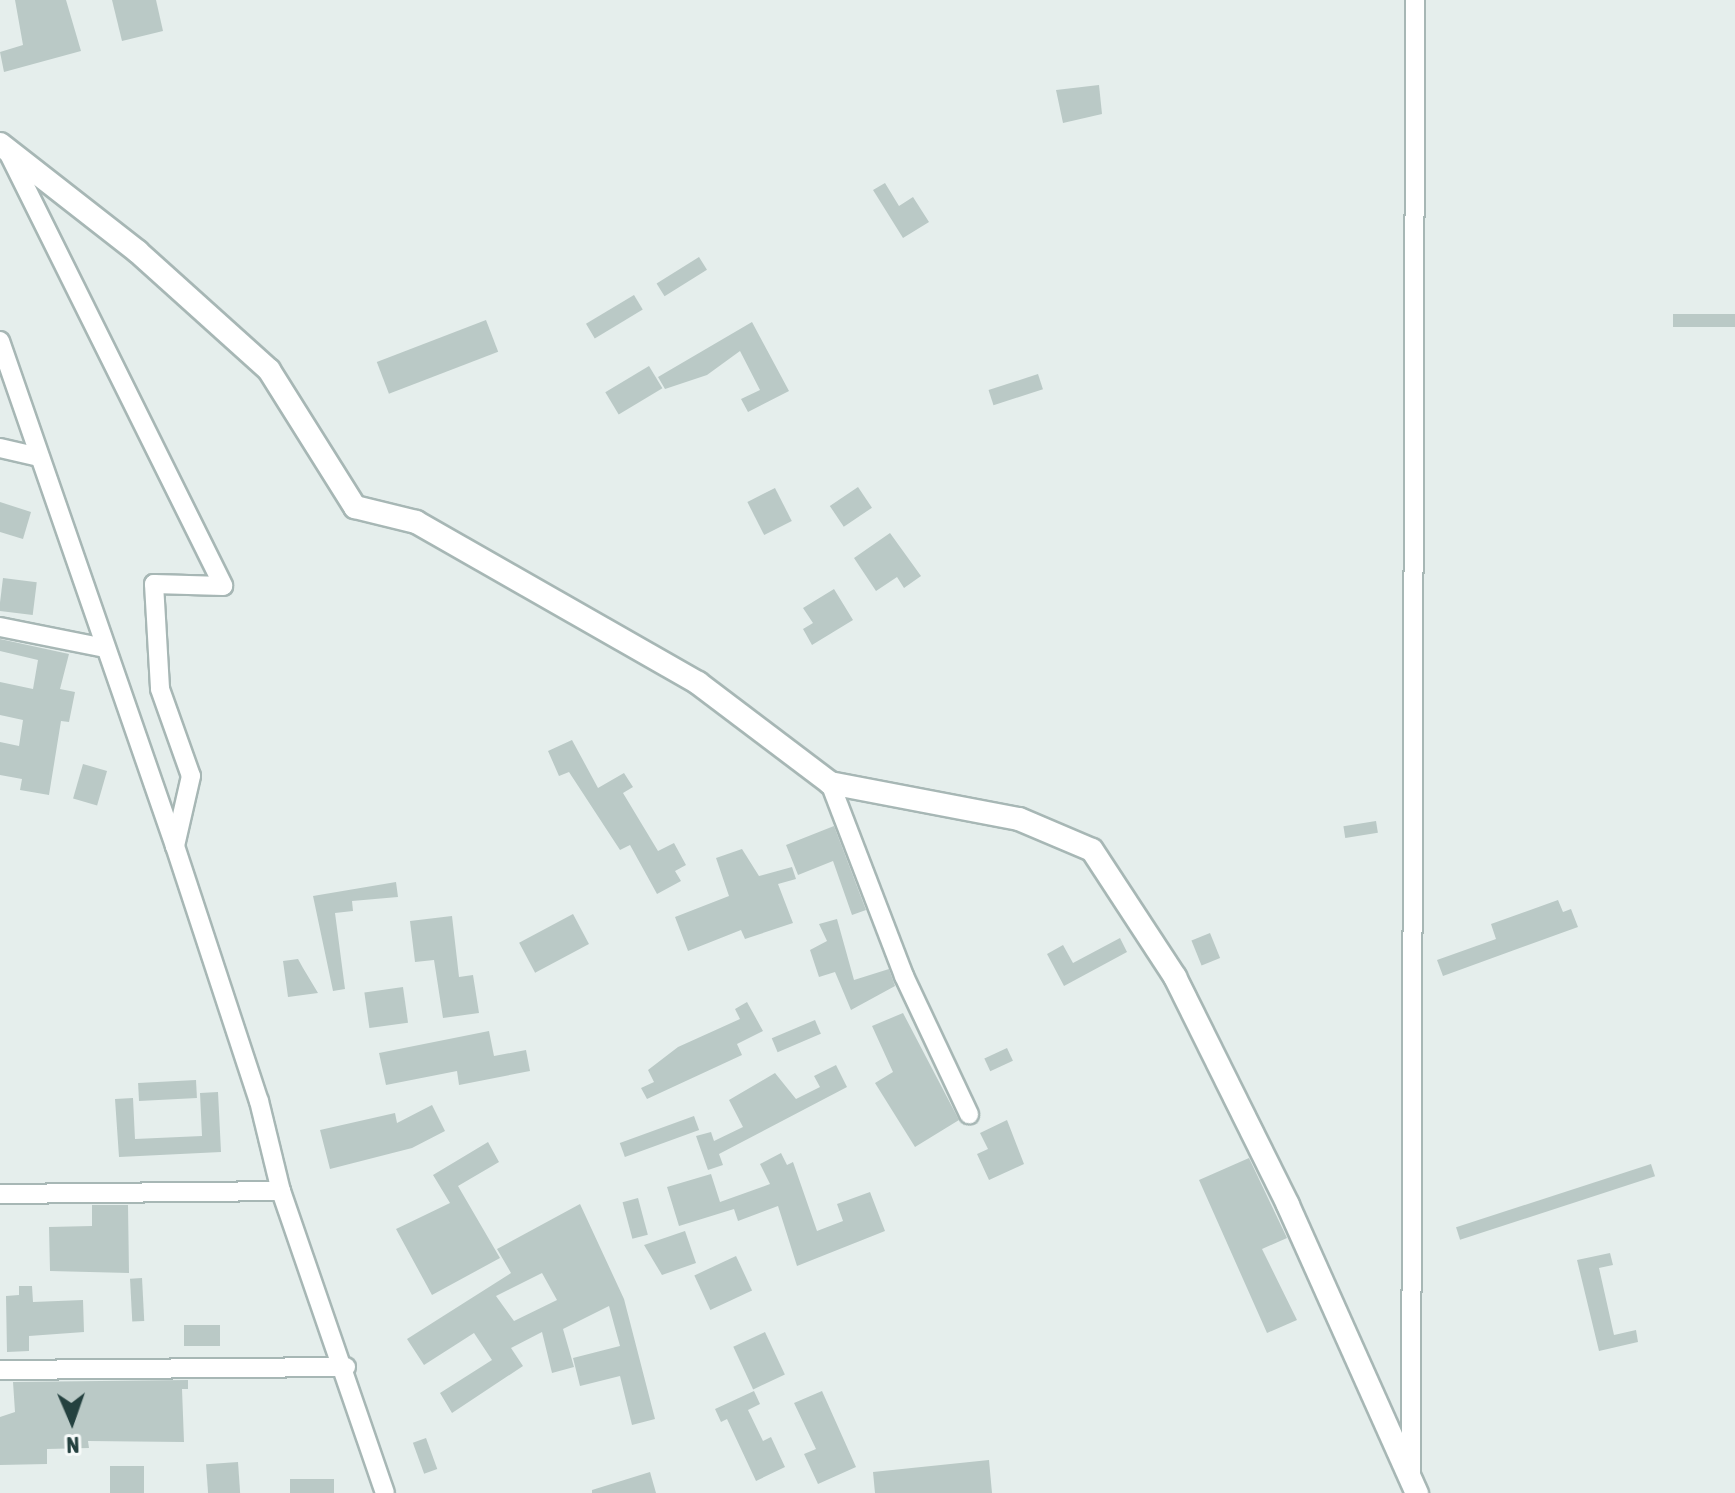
<!DOCTYPE html>
<style>
body{margin:0}
#map{position:relative;width:1735px;height:1493px;overflow:hidden;background:#e5eeec;font-family:"Asap Condensed",sans-serif}
div>[style]{position:absolute}
[style*='--x']{left:calc(var(--x)*1px);top:calc(var(--y)*1px);width:calc(var(--w)*1px);rotate:calc(var(--a)*1deg)}
.building>*{inset:0;background:#bac9c6;transform-origin:0 0}
.roads{filter:drop-shadow(2px 0 #a7b7b5) drop-shadow(-2px 0 #a7b7b5) drop-shadow(0 2px #a7b7b5) drop-shadow(0 -2px #a7b7b5)}
.minor>*{height:18px;margin:-9px;padding:0 9px;transform-origin:9px;border-radius:9px;background:#fff}
.tertiary>*{height:22px;margin:-11px;padding:0 11px;transform-origin:11px;border-radius:11px;background:#fff}
span{translate:-50% -50%;white-space:nowrap;text-align:center;line-height:1.15;-webkit-text-stroke:7px #f6faf9;paint-order:stroke}
.north{position:absolute;left:32px;top:1381px;width:80px;height:80px;-webkit-text-stroke:6px #f6faf9;paint-order:stroke;rotate:178deg;font-size:22px;font-weight:700;line-height:32px;text-align:center;color:#24413f}
.north::after{content:'';display:block;margin:auto;width:28px;height:36px;background:#24413f;clip-path:polygon(50% 0,100% 100%,50% 72%,0 100%)}
</style>
<div id="map">
<div class="building">
<i style="clip-path:polygon(15px 0,66px 0,81px 51px,4px 72px,0 52px,23px 45px)"></i>
<i style="clip-path:polygon(112px 0,156px 0,163px 31px,122px 41px)"></i>
<i style="clip-path:polygon(1099px 85px,1102px 114px,1063px 123px,1056px 90px)"></i>
<i style="clip-path:polygon(885px 183px,899px 206px,913px 197px,929px 222px,903px 238px,873px 190px)"></i>
<i style="left:699px;top:257px;width:15px;height:50px;rotate:58deg"></i>
<i style="left:634px;top:295px;width:17px;height:56px;rotate:59deg"></i>
<i style="left:1735px;top:314px;width:13px;height:62px;rotate:90deg"></i>
<i style="left:486px;top:320px;width:34px;height:117px;rotate:69deg"></i>
<i style="clip-path:polygon(752px 322px,789px 391px,748px 412px,741px 399px,760px 390px,740px 351px,707px 375px,665px 389px,658px 377px)"></i>
<i style="left:649px;top:366px;width:26px;height:51px;rotate:59deg"></i>
<i style="left:1038px;top:374px;width:16px;height:52px;rotate:72deg"></i>
<i style="left:858px;top:487px;width:25px;height:34px;rotate:56deg"></i>
<i style="left:775px;top:488px;width:37px;height:31px;rotate:63deg"></i>
<i style="clip-path:polygon(0 502px,31px 512px,23px 539px,0 532px)"></i>
<i style="clip-path:polygon(890px 533px,921px 576px,904px 588px,897px 577px,876px 591px,854px 558px)"></i>
<i style="left:3px;top:578px;width:34px;height:33px;rotate:7deg"></i>
<i style="clip-path:polygon(834px 589px,853px 620px,812px 645px,803px 629px,813px 623px,803px 608px)"></i>
<i style="clip-path:polygon(0 639px,69px 654px,60px 689px,75px 692px,69px 722px,61px 721px,49px 795px,20px 790px,22px 779px,0 775px,0 742px,19px 746px,23px 720px,0 715px,0 682px,33px 689px,38px 660px,0 651px)"></i>
<i style="clip-path:polygon(572px 740px,598px 788px,624px 773px,633px 787px,623px 793px,658px 851px,674px 843px,686px 865px,675px 871px,681px 881px,657px 894px,630px 845px,620px 850px,569px 772px,559px 776px,548px 751px)"></i>
<i style="left:83px;top:764px;width:25px;height:36px;rotate:16deg"></i>
<i style="left:1376px;top:821px;width:12px;height:33px;rotate:81deg"></i>
<i style="clip-path:polygon(834px 826px,866px 910px,852px 915px,833px 861px,798px 875px,786px 845px)"></i>
<i style="clip-path:polygon(742px 849px,759px 876px,792px 867px,796px 879px,778px 884px,793px 923px,745px 939px,741px 930px,688px 951px,675px 917px,729px 896px,716px 858px)"></i>
<i style="clip-path:polygon(396px 882px,398px 897px,352px 901px,353px 911px,335px 913px,345px 989px,333px 991px,313px 896px)"></i>
<i style="clip-path:polygon(1558px 900px,1563px 912px,1571px 909px,1578px 927px,1443px 976px,1437px 960px,1496px 939px,1491px 924px)"></i>
<i style="left:573px;top:914px;width:34px;height:61px;rotate:62deg"></i>
<i style="clip-path:polygon(452px 916px,459px 977px,473px 975px,479px 1013px,443px 1018px,434px 960px,415px 962px,410px 921px)"></i>
<i style="clip-path:polygon(837px 919px,854px 980px,889px 969px,895px 986px,851px 1010px,835px 972px,819px 977px,810px 950px,827px 941px,819px 924px)"></i>
<i style="left:1210px;top:933px;width:27px;height:20px;rotate:68deg"></i>
<i style="clip-path:polygon(1120px 938px,1127px 952px,1064px 986px,1047px 954px,1063px 945px,1073px 963px)"></i>
<i style="clip-path:polygon(298px 959px,303px 968px,318px 993px,288px 997px,283px 961px)"></i>
<i style="left:403px;top:987px;width:36px;height:39px;rotate:82deg"></i>
<i style="clip-path:polygon(747px 1002px,763px 1031px,737px 1044px,742px 1055px,647px 1099px,641px 1088px,654px 1082px,648px 1070px,678px 1047px,740px 1019px,735px 1009px)"></i>
<i style="clip-path:polygon(903px 1013px,959px 1120px,915px 1147px,875px 1083px,893px 1072px,872px 1026px)"></i>
<i style="left:815px;top:1020px;width:15px;height:47px;rotate:67deg"></i>
<i style="clip-path:polygon(489px 1031px,494px 1056px,526px 1050px,530px 1071px,459px 1085px,457px 1071px,386px 1085px,379px 1053px)"></i>
<i style="left:1007px;top:1048px;width:14px;height:25px;rotate:65deg"></i>
<i style="clip-path:polygon(836px 1065px,847px 1087px,719px 1154px,723px 1165px,708px 1170px,696px 1136px,711px 1132px,714px 1141px,743px 1127px,729px 1100px,775px 1073px,796px 1099px,820px 1087px,814px 1076px)"></i>
<i style="left:196px;top:1080px;width:18px;height:58px;rotate:87deg"></i>
<i style="clip-path:polygon(218px 1092px,221px 1152px,119px 1157px,115px 1099px,133px 1098px,135px 1139px,202px 1136px,200px 1093px)"></i>
<i style="clip-path:polygon(432px 1105px,445px 1131px,412px 1148px,330px 1169px,320px 1130px,395px 1113px,397px 1123px)"></i>
<i style="left:694px;top:1116px;width:15px;height:79px;rotate:70deg"></i>
<i style="clip-path:polygon(1007px 1120px,1024px 1164px,989px 1180px,977px 1154px,988px 1149px,980px 1133px)"></i>
<i style="clip-path:polygon(488px 1142px,499px 1162px,458px 1186px,500px 1258px,432px 1295px,396px 1229px,450px 1203px,433px 1175px)"></i>
<i style="clip-path:polygon(781px 1153px,787px 1165px,793px 1162px,817px 1231px,843px 1221px,837px 1204px,870px 1192px,885px 1231px,797px 1266px,778px 1206px,738px 1221px,734px 1209px,679px 1226px,667px 1187px,711px 1174px,720px 1202px,770px 1184px,760px 1164px)"></i>
<i style="clip-path:polygon(1249px 1158px,1287px 1238px,1262px 1249px,1297px 1320px,1267px 1333px,1199px 1180px)"></i>
<i style="left:1651px;top:1164px;width:13px;height:205px;rotate:72deg"></i>
<i style="left:638px;top:1198px;width:38px;height:16px;rotate:75deg"></i>
<i style="clip-path:polygon(evenodd,580px 1204px,624px 1299px,655px 1419px,632px 1425px,620px 1376px,580px 1386px,573px 1358px,620px 1346px,609px 1306px,563px 1329px,574px 1367px,552px 1373px,542px 1332px,511px 1348px,523px 1366px,452px 1413px,440px 1393px,492px 1360px,474px 1333px,424px 1365px,407px 1339px,511px 1273px,497px 1249px,580px 1204px,542px 1273px,557px 1300px,514px 1321px,496px 1296px,542px 1273px)"></i>
<i style="clip-path:polygon(92px 1205px,128px 1205px,129px 1273px,50px 1271px,49px 1227px,92px 1226px)"></i>
<i style="clip-path:polygon(685px 1231px,696px 1263px,662px 1275px,644px 1245px)"></i>
<i style="clip-path:polygon(1610px 1253px,1613px 1265px,1599px 1268px,1614px 1335px,1636px 1330px,1638px 1342px,1599px 1351px,1577px 1260px)"></i>
<i style="left:736px;top:1256px;width:38px;height:46px;rotate:65deg"></i>
<i style="left:142px;top:1278px;width:43px;height:12px;rotate:87deg"></i>
<i style="clip-path:polygon(19px 1286px,32px 1286px,33px 1302px,83px 1300px,84px 1332px,29px 1336px,29px 1351px,7px 1352px,6px 1296px,19px 1295px)"></i>
<i style="left:220px;top:1325px;width:21px;height:36px;rotate:90deg"></i>
<i style="left:765px;top:1332px;width:47px;height:35px;rotate:65deg"></i>
<i style="clip-path:polygon(188px 1380px,188px 1389px,182px 1389px,184px 1442px,88px 1441px,89px 1448px,47px 1449px,47px 1464px,0 1465px,0 1417px,15px 1412px,13px 1382px)"></i>
<i style="clip-path:polygon(754px 1391px,760px 1404px,748px 1410px,763px 1441px,771px 1437px,785px 1467px,756px 1481px,727px 1419px,721px 1422px,715px 1409px)"></i>
<i style="clip-path:polygon(822px 1391px,856px 1467px,818px 1484px,804px 1454px,816px 1449px,794px 1403px)"></i>
<i style="left:426px;top:1438px;width:33px;height:14px;rotate:70deg"></i>
<i style="clip-path:polygon(989px 1460px,992px 1493px,875px 1493px,873px 1472px)"></i>
<i style="left:238px;top:1462px;width:31px;height:32px;rotate:86deg"></i>
<i style="left:110px;top:1466px;width:34px;height:27px"></i>
<i style="clip-path:polygon(650px 1472px,656px 1493px,592px 1493px,592px 1490px)"></i>
<i style="left:334px;top:1479px;width:14px;height:44px;rotate:90deg"></i>
</div>
<div class="roads">
<div class="minor">
<i style="--x:9;--y:154;--w:482;--a:63.6"></i>
<i style="--x:223;--y:586;--w:69;--a:-178.3"></i>
<i style="--x:154;--y:584;--w:105;--a:86.7"></i>
<i style="--x:160;--y:689;--w:92;--a:70.4"></i>
<i style="--x:191;--y:776;--w:72;--a:102.9"></i>
<i style="--x:0;--y:341;--w:534;--a:70.89"></i>
<i style="--x:175;--y:846;--w:268;--a:71.8"></i>
<i style="--x:259;--y:1101;--w:93;--a:76.3"></i>
<i style="--x:281;--y:1191;--w:319;--a:71"></i>
<i style="--x:0;--y:448;--w:39;--a:13"></i>
<i style="--x:0;--y:627;--w:107;--a:11.3"></i>
<i style="--x:830;--y:783;--w:207;--a:69"></i>
<i style="--x:904;--y:976;--w:153;--a:64.8"></i>
<i style="--x:0;--y:1194;--w:281;--a:-0.6"></i>
<i style="--x:0;--y:1370;--w:346;--a:-0.5"></i>
<i style="--x:1411;--y:1477;--w:1477;--a:-89.84"></i>
</div>
<div class="tertiary">
<i style="--x:0;--y:144;--w:175;--a:38"></i>
<i style="--x:138;--y:252;--w:176;--a:42"></i>
<i style="--x:269;--y:370;--w:162;--a:57.9"></i>
<i style="--x:355;--y:507;--w:63;--a:13.8"></i>
<i style="--x:416;--y:522;--w:325;--a:29.7"></i>
<i style="--x:698;--y:683;--w:166;--a:37.1"></i>
<i style="--x:830;--y:783;--w:192;--a:10.8"></i>
<i style="--x:1019;--y:819;--w:79;--a:23"></i>
<i style="--x:1092;--y:850;--w:152;--a:56.8"></i>
<i style="--x:1175;--y:977;--w:254;--a:63.6"></i>
<i style="--x:1288;--y:1205;--w:316;--a:65.9"></i>
</div>
</div>
<div class="north">N</div>
</div>
